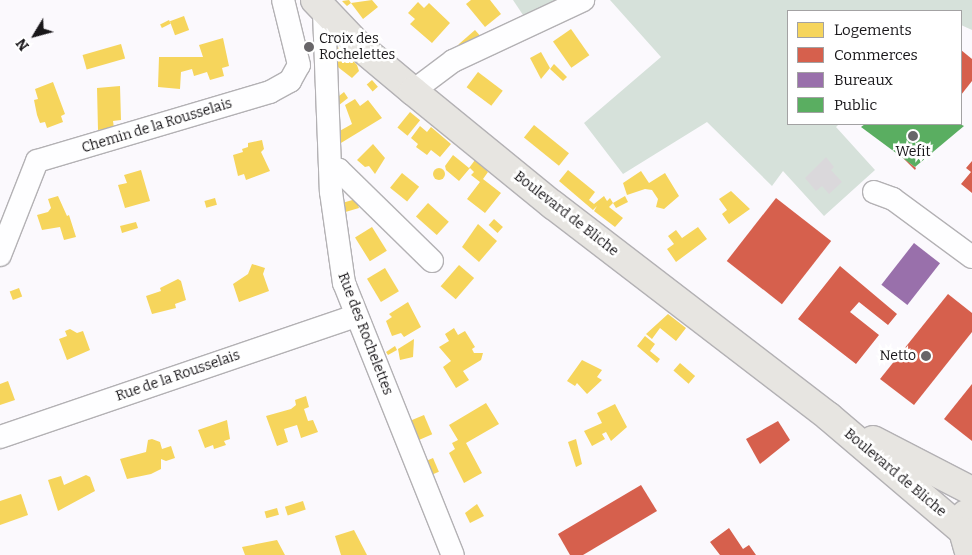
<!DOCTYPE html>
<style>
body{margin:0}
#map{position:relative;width:972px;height:555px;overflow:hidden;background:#fbf9fd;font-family:Bitter,serif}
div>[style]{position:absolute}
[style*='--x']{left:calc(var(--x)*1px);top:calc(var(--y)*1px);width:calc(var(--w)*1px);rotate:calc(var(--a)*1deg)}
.green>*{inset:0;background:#d6e1da}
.homes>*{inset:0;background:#f6d55c;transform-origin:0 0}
.round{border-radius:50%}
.shops>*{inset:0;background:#d6604d;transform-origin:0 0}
.offices>*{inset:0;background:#9970ab;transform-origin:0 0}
.public>*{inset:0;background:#5aae61}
.building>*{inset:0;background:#dad8db}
.roads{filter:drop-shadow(1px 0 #b3b1b4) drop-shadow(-1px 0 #b3b1b4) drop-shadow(0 1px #b3b1b4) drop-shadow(0 -1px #b3b1b4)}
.minor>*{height:22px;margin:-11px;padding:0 11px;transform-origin:11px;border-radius:11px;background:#fefeff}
.major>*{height:28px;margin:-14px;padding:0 14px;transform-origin:14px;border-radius:14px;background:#e7e5e1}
.dots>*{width:14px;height:14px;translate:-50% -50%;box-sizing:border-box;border:2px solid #fff;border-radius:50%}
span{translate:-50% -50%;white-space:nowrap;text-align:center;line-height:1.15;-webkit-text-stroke:5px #fff;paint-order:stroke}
.poi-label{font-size:14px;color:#19171a}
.left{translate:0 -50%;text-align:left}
.right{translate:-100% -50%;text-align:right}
.street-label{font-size:14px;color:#19171a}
.legend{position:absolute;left:787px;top:10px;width:175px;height:115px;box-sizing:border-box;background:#fff;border:1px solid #a3a2a3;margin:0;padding:6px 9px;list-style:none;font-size:15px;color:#19171a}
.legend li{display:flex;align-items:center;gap:10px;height:25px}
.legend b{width:25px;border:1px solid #a3a2a3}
.north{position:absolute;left:10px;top:10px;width:50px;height:50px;-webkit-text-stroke:4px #fff;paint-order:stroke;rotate:233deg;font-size:14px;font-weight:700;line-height:20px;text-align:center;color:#19171a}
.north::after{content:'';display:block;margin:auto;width:18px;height:22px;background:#19171a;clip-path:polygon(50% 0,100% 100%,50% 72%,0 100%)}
</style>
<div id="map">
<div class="green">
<i style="clip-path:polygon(513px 0,557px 0,523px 15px)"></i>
<i style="clip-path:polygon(610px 0,972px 0,972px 30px,961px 25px,961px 11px,788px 11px,788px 124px,839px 124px,836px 127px,875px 170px,824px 216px,783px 171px,772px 186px,707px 122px,623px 174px,584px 123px,661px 57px)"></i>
</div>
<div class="homes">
<i style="clip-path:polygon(349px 0,351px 3px,372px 0,378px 7px,363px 19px,351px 3px,347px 6px,342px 1px)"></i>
<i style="clip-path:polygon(471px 0,490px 0,501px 14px,485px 27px,466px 4px)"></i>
<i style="clip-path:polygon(418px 2px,424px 8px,429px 3px,450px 23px,432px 43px,410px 24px,415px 19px,408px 13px)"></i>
<i style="left:184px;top:16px;width:15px;height:15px;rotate:70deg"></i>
<i style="left:169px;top:20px;width:4px;height:10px;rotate:63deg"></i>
<i style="left:571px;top:29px;width:32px;height:22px;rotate:55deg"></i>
<i style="left:475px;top:30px;width:9px;height:22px;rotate:49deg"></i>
<i style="clip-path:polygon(223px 38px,229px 66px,222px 68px,224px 76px,210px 80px,207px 72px,194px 76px,192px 69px,181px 72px,180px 89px,158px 87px,159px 57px,203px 57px,199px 45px)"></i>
<i style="left:121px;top:44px;width:15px;height:40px;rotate:74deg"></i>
<i style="clip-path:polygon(339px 46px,357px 65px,359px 71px,352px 78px,334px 64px,333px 50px)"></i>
<i style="clip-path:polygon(541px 52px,550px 68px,541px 79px,530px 58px)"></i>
<i style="clip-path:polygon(554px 64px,567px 77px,563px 81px,550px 69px)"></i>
<i style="left:478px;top:72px;width:31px;height:19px;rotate:37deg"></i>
<i style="left:372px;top:80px;width:9px;height:7px;rotate:49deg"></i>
<i style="clip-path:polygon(53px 82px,65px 114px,61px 116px,63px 122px,47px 128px,45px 122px,40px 123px,37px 115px,34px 100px,38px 99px,35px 89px)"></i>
<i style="clip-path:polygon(120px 86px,121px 120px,113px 121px,114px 128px,98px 130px,97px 88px)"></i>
<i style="clip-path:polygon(344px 92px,348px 98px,334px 109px,334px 100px)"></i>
<i style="clip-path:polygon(355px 99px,360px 106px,368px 100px,382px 118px,336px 146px,336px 133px,352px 124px,345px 105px)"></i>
<i style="left:410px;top:112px;width:13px;height:20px;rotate:39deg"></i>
<i style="left:534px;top:125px;width:45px;height:16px;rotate:39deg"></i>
<i style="clip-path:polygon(420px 126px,427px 132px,431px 127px,451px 144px,440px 157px,431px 150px,427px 155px,416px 147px,418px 144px,411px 138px)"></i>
<i style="clip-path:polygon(262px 140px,264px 149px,261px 152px,270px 171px,246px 180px,244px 174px,238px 176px,233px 155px,243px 152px,242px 149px,248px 147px,248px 143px)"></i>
<i style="clip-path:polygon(373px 144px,385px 158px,375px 174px,369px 166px,365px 167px,357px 160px)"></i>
<i style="clip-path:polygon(453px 155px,469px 168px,475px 160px,488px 172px,483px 179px,501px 193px,485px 213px,467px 199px,480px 182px,471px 175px,474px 172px,470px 168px,459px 181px,446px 170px,445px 166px)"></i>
<i class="round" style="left:433px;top:168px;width:12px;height:12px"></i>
<i style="clip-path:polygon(141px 170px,150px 201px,125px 208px,118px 185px,127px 183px,124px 175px)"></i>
<i style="clip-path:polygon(568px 170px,595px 192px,589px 200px,594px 204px,604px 196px,607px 201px,610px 198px,613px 203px,609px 207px,623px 218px,615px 227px,594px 211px,597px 206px,593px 210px,559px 181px)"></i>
<i style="clip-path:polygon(641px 171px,649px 183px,665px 173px,679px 196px,664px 209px,656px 207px,658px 199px,652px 190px,645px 189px,627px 195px,623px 183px)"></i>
<i style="left:402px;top:173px;width:22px;height:19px;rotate:39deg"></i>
<i style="clip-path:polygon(731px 191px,750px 209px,729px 224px,722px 214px,727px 210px,719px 199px)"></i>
<i style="clip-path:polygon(58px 196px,67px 216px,69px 215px,76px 237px,64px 240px,60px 227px,42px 230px,37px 215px,48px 212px,51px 208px,48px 199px)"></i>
<i style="clip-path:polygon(625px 196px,628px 202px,616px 208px,613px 203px)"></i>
<i style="left:215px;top:198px;width:7px;height:11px;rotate:74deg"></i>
<i style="clip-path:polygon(356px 199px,359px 208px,342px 213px,342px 203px)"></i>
<i style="left:428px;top:203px;width:28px;height:18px;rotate:42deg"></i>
<i style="left:494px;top:219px;width:12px;height:8px;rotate:42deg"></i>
<i style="clip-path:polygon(136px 222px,138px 228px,122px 233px,120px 226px)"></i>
<i style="clip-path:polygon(478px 224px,497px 241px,479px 262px,462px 247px)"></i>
<i style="left:372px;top:227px;width:28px;height:20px;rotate:58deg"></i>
<i style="clip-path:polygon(698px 227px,707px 239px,676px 262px,667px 249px,674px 244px,668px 236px,676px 230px,682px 238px)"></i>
<i style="clip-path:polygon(252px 264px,265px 268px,263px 274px,269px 291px,239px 302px,233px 284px,248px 274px)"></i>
<i style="left:459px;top:265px;width:20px;height:28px;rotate:41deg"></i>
<i style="left:385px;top:268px;width:27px;height:21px;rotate:59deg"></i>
<i style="clip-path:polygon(178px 279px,181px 281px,186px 300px,175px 304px,176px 308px,152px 314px,146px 296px,161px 291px,160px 288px)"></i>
<i style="left:19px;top:288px;width:9px;height:10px;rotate:69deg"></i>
<i style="clip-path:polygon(408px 302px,421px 327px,404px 337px,401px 333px,392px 336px,386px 321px,392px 317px,389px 314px)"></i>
<i style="clip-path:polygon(668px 314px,686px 328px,676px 341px,660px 328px,652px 339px,646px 334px)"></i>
<i style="clip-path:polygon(454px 328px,458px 335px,465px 331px,475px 347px,472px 349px,474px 353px,483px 353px,481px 360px,463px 371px,469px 380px,456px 388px,443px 367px,451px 361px,439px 347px,449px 341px,445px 334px)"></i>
<i style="clip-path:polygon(70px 329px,77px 333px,83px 331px,90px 350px,67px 360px,59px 339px,67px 336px,65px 331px)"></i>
<i style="clip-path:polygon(645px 336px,655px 344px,650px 351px,660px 359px,657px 363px,637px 346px)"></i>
<i style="clip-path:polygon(414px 339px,413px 357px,400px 360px,398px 349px)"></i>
<i style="clip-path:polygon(395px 346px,397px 350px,388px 355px,386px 352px)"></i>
<i style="clip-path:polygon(582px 360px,602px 370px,597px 377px,602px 380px,587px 394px,577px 383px,575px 386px,567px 381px)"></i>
<i style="left:680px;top:363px;width:20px;height:10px;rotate:41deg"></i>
<i style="clip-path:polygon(8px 381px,15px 400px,0 405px,0 384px)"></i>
<i style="clip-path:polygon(306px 396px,309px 407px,304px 409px,308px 421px,313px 420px,318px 432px,301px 438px,297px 425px,284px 429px,288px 442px,277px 446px,266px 416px,291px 409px,296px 405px,295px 400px)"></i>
<i style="clip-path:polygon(486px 403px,499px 424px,466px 443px,482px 473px,464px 483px,449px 453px,455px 449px,452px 443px,458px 440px,449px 425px)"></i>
<i style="clip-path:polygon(615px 404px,627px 427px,611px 441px,606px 432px,602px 434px,605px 439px,592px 446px,584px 431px,602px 423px,597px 413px)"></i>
<i style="left:424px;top:415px;width:21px;height:15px;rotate:67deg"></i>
<i style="clip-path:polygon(227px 420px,230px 439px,224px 441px,226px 445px,214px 449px,213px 445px,205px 448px,198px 430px)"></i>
<i style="clip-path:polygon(152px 439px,160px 442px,162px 449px,171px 446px,175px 458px,166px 461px,161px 459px,161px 469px,151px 474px,127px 479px,120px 459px,146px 452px,148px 440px)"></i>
<i style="clip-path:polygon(576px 439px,582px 464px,576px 467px,568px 442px)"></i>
<i style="left:433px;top:458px;width:15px;height:7px;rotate:67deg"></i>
<i style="clip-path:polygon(86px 475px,90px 477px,95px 491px,58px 511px,48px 480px,61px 476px,64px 485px)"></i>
<i style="clip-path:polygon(21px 494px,28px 515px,0 525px,0 501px)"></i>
<i style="left:303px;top:501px;width:9px;height:19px;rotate:72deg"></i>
<i style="clip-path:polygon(477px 504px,484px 516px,470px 523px,465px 513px)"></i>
<i style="left:277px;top:508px;width:7px;height:13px;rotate:74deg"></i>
<i style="clip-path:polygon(354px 530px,367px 555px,341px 555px,335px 536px)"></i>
<i style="clip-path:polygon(277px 540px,285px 555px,245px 555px,242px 547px)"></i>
</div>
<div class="shops">
<i style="clip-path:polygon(961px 50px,972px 59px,972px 81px,961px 95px)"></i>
<i style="clip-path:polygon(900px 155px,916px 168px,915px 170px)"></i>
<i style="clip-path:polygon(972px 161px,972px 193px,961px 184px,971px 172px,966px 168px)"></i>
<i style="left:776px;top:198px;width:70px;height:80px;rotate:38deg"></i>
<i style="clip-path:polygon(840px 266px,897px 314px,888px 325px,859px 302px,850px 312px,879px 335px,856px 364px,798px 319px)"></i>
<i style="clip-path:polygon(948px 294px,972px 313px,972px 332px,914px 405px,880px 379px)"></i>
<i style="clip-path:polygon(972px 384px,972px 441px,944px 419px)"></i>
<i style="clip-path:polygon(778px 421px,790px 440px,760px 464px,746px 439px)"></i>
<i style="clip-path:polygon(641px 485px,657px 511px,583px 555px,570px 555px,558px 534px)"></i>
<i style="clip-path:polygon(729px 528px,743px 549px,749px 545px,756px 555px,720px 555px,710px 542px)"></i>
</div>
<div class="offices">
<i style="left:914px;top:243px;width:33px;height:53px;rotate:38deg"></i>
</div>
<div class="public">
<i style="clip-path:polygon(865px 124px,960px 124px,964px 126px,915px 167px,861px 127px)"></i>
</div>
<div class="building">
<i style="clip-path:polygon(826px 157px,834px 167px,831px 170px,842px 182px,829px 194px,822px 186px,816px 191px,805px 178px)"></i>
</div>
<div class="roads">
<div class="minor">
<i style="--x:324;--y:12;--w:180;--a:87.8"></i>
<i style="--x:331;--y:192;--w:92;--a:81.9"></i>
<i style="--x:344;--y:283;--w:293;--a:68.2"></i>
<i style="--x:413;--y:91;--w:50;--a:-36.9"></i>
<i style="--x:453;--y:61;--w:144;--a:-25.1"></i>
<i style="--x:330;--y:167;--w:9;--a:18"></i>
<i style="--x:339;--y:170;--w:130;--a:44.4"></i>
<i style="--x:874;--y:192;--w:20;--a:20"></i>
<i style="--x:893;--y:199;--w:98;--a:36.3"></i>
<i style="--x:0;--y:255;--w:101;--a:-68.5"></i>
<i style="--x:37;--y:161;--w:243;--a:-16.5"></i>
<i style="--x:270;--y:92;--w:23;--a:-29"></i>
<i style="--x:290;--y:81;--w:18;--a:-61"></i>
<i style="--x:299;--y:65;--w:67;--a:-103.8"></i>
<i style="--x:0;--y:437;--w:376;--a:-18.8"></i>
</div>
<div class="major">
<i style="--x:315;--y:0;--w:62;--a:46.3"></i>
<i style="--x:358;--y:45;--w:72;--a:39.9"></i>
<i style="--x:413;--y:91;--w:181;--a:39.2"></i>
<i style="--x:553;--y:205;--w:347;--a:37.5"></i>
<i style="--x:828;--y:416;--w:177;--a:40.4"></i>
<i style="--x:873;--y:440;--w:111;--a:27.3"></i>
<i style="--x:966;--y:514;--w:17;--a:100"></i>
<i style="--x:963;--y:531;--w:25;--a:74"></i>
</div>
</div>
<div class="dots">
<i style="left:309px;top:47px;background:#686669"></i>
<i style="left:913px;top:136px;background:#686669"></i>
<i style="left:926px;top:356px;background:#686669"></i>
</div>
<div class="poi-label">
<span class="left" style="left:319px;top:47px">Croix des<br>Rochelettes</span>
<span style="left:913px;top:152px">Wefit</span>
<span class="right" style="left:916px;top:356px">Netto</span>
</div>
<div class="street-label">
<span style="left:157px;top:126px;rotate:-17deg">Chemin de la Rousselais</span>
<span style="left:566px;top:214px;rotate:38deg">Boulevard de Bliche</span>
<span style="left:365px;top:334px;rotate:69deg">Rue des Rochelettes</span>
<span style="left:178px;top:376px;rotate:-19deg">Rue de la Rousselais</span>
<span style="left:895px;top:473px;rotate:40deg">Boulevard de Bliche</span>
</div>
<ul class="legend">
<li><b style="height:14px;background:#f6d55c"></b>Logements</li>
<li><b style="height:14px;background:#d6604d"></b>Commerces</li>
<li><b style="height:14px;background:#9970ab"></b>Bureaux</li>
<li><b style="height:14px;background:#5aae61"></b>Public</li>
</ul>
<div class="north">N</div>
</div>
